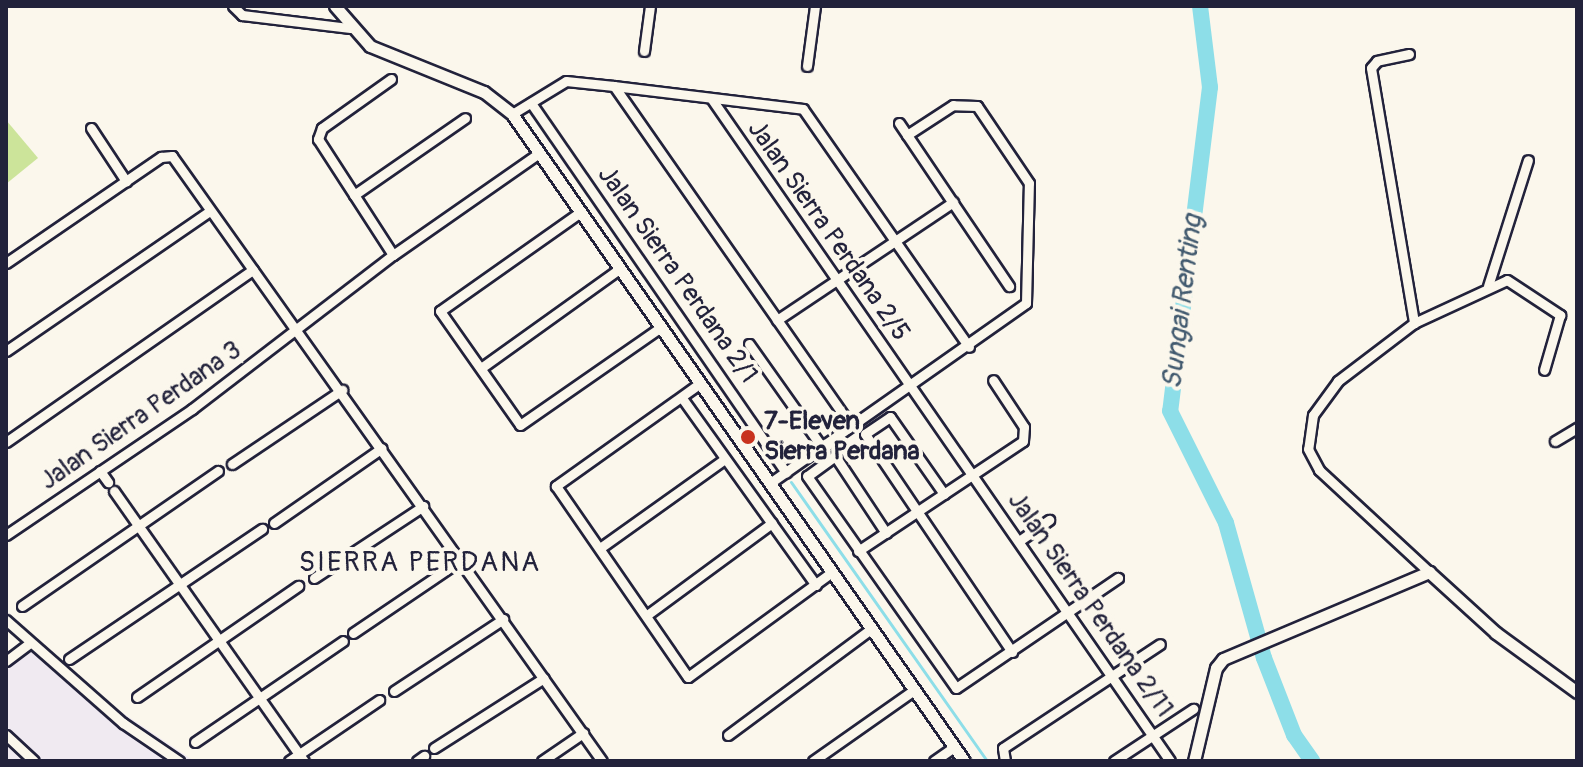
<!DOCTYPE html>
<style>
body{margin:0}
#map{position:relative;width:1583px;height:767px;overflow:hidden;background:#fbf7ec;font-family:Pangolin,sans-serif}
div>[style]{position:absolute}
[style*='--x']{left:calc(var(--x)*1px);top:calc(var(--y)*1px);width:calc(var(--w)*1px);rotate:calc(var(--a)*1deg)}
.built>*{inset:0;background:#f0eaf1}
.green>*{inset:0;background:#cce49a}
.stream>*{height:3px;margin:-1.5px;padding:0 1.5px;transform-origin:1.5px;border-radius:1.5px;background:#8ddee8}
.river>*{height:16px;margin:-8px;padding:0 8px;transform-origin:8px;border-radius:8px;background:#8ddee8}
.roads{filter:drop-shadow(2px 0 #22223b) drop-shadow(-2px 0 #22223b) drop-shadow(0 2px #22223b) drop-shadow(0 -2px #22223b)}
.minor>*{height:9px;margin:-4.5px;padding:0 4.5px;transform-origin:4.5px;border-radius:4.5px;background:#fbf7ec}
.tertiary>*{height:11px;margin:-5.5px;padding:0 5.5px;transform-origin:5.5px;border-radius:5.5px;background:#fbf7ec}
.dots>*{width:22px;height:22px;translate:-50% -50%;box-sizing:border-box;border:4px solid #fbf7ec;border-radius:50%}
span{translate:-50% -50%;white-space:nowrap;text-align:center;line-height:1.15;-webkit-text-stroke:8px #fbf7ec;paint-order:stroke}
.street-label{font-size:26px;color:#22223b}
.poi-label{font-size:26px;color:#22223b;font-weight:700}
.left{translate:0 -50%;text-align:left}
.water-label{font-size:28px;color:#425a6f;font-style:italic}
.neighbourhood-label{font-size:28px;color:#22223b;letter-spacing:2px}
.frame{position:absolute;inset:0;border:8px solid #22223b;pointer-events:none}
</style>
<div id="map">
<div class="built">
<i style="clip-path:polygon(32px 634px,99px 697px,194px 761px,6px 761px,6px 653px)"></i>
</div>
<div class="green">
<i style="clip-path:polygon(6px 120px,38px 158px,6px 184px)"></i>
</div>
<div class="stream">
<i style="--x:791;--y:482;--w:341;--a:54.9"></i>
</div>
<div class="river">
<i style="--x:1200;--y:6;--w:82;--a:83"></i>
<i style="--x:1210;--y:87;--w:326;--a:97"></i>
<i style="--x:1170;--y:411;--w:125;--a:63.4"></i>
<i style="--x:1226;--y:523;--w:140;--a:74.3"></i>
<i style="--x:1264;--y:658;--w:83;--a:68.7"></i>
<i style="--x:1294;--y:735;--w:32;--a:55"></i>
</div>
<div class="roads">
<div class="minor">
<i style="--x:233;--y:6;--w:13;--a:45"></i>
<i style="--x:242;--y:15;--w:109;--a:6.9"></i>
<i style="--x:644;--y:51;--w:45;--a:-82.4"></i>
<i style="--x:1409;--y:54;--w:33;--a:168"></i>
<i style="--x:1377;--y:61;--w:9;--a:131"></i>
<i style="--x:1371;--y:68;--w:259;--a:80.4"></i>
<i style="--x:1414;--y:323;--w:96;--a:142.7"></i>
<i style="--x:1338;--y:381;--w:42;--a:126.3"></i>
<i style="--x:1313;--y:415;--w:34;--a:98"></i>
<i style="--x:1308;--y:449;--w:24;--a:62"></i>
<i style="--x:1319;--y:470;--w:150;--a:42.8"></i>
<i style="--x:807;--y:66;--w:61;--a:-82.4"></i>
<i style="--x:391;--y:79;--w:85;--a:144.6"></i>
<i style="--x:322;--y:128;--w:12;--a:110"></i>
<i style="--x:318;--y:139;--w:138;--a:57.1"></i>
<i style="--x:614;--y:86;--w:190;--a:6.9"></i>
<i style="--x:803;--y:109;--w:290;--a:55.1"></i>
<i style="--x:711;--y:98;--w:806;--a:55.3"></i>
<i style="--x:531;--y:103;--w:449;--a:55.4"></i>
<i style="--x:512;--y:114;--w:63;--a:-31.4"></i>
<i style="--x:566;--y:81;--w:48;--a:5.9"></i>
<i style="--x:614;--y:86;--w:414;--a:55.1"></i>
<i style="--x:899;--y:123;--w:197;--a:56"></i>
<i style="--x:91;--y:128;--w:64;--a:56.6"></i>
<i style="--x:354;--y:195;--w:135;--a:-34.7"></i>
<i style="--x:579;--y:213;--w:170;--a:144.8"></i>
<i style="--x:440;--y:311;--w:139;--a:54.9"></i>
<i style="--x:520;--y:425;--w:168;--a:-34.8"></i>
<i style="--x:6;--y:263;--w:188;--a:-34.4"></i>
<i style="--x:161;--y:157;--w:11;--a:-5"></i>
<i style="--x:172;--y:156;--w:742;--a:54.6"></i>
<i style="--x:1488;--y:286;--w:132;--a:-72.4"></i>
<i style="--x:777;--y:320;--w:212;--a:-33.8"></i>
<i style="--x:1414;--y:323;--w:102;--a:-24.8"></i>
<i style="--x:1507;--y:280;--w:64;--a:33.4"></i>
<i style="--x:1560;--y:315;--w:57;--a:106.2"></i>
<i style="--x:749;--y:344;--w:126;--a:54.7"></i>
<i style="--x:6;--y:351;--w:247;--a:-34.5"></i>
<i style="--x:481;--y:368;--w:168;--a:-35.6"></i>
<i style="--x:699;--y:384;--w:176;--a:144.5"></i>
<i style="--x:556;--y:486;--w:232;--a:55.4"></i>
<i style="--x:688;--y:677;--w:178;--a:-36.1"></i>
<i style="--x:682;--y:398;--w:230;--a:54.4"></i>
<i style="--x:1555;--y:441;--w:26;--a:-31"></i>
<i style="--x:6;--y:442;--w:301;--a:-34.9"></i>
<i style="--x:232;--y:464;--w:133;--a:-33.9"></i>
<i style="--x:100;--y:471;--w:14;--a:54"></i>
<i style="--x:770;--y:483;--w:313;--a:-35.1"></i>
<i style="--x:1026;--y:303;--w:120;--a:-88.6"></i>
<i style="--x:1029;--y:183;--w:93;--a:-124"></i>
<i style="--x:977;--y:106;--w:24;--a:-178"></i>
<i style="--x:953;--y:105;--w:55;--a:146.9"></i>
<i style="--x:114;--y:491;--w:330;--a:54.9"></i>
<i style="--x:944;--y:494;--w:94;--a:-125"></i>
<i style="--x:890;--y:417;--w:30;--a:146"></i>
<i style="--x:865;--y:434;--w:263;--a:56"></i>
<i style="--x:274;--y:523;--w:131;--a:-34.8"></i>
<i style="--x:886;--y:533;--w:92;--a:-123.5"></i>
<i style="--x:835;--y:456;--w:34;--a:144"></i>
<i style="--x:807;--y:476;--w:259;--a:54.9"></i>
<i style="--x:956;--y:688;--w:196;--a:-34.2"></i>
<i style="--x:6;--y:535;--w:225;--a:-34.1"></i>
<i style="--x:192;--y:409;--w:253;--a:-37.5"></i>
<i style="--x:393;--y:255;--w:178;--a:-34.9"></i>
<i style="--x:1019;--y:541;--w:37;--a:-35"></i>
<i style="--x:600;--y:548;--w:153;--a:-35.5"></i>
<i style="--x:858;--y:551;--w:198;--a:-33.7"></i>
<i style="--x:1023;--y:441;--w:14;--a:-86"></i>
<i style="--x:1024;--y:427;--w:56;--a:-123.4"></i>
<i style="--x:314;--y:578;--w:131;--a:-33.4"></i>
<i style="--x:22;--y:606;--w:238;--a:-34.6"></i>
<i style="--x:647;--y:615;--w:155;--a:-36.4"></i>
<i style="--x:6;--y:620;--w:156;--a:41.4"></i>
<i style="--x:123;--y:723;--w:68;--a:34.2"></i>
<i style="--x:353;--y:633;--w:130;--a:-34.1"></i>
<i style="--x:69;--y:659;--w:233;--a:-34"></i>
<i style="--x:6;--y:661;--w:30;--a:-37"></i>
<i style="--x:394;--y:691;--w:131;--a:-33.4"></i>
<i style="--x:137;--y:697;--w:196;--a:-34.6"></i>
<i style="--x:6;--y:735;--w:38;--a:43"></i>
<i style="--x:728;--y:735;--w:179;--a:-36.6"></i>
<i style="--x:195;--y:742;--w:179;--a:-34.3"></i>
<i style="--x:434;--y:748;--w:130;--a:-32.5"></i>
<i style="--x:289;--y:761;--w:109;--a:-34.1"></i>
<i style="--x:417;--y:761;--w:9;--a:-36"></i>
<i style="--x:542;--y:761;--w:50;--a:-34.3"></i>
<i style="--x:813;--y:761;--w:123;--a:-35.1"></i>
<i style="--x:934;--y:761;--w:24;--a:-35"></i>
<i style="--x:1005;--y:761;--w:13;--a:-99"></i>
<i style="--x:1003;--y:748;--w:188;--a:-33.5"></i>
<i style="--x:1114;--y:761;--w:95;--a:-33.4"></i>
</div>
<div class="tertiary">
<i style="--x:335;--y:6;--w:53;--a:48.8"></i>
<i style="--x:370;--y:46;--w:123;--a:22"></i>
<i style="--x:484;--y:92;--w:36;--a:38"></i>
<i style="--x:512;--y:114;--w:789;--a:55.06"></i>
<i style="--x:1194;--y:761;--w:96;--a:-76.7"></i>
<i style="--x:1216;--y:668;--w:11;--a:-52"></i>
<i style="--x:1223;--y:659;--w:224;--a:-22.9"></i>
<i style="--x:1429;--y:572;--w:91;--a:42.3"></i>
<i style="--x:1496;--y:633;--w:100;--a:36.1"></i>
</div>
</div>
<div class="dots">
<i style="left:748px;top:437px;background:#c8321e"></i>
</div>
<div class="street-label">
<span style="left:828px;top:231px;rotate:55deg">Jalan Sierra Perdana 2/5</span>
<span style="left:677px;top:275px;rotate:55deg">Jalan Sierra Perdana 2/1</span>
<span style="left:141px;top:416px;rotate:-35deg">Jalan Sierra Perdana 3</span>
<span style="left:1090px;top:605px;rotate:55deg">Jalan Sierra Perdana 2/11</span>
</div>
<div class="poi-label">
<span class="left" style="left:764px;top:437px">7-Eleven<br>Sierra Perdana</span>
</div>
<div class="water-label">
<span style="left:1183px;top:302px;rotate:-83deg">Sungai Renting</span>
</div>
<div class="neighbourhood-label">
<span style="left:420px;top:563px">SIERRA PERDANA</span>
</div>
<div class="frame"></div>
</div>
